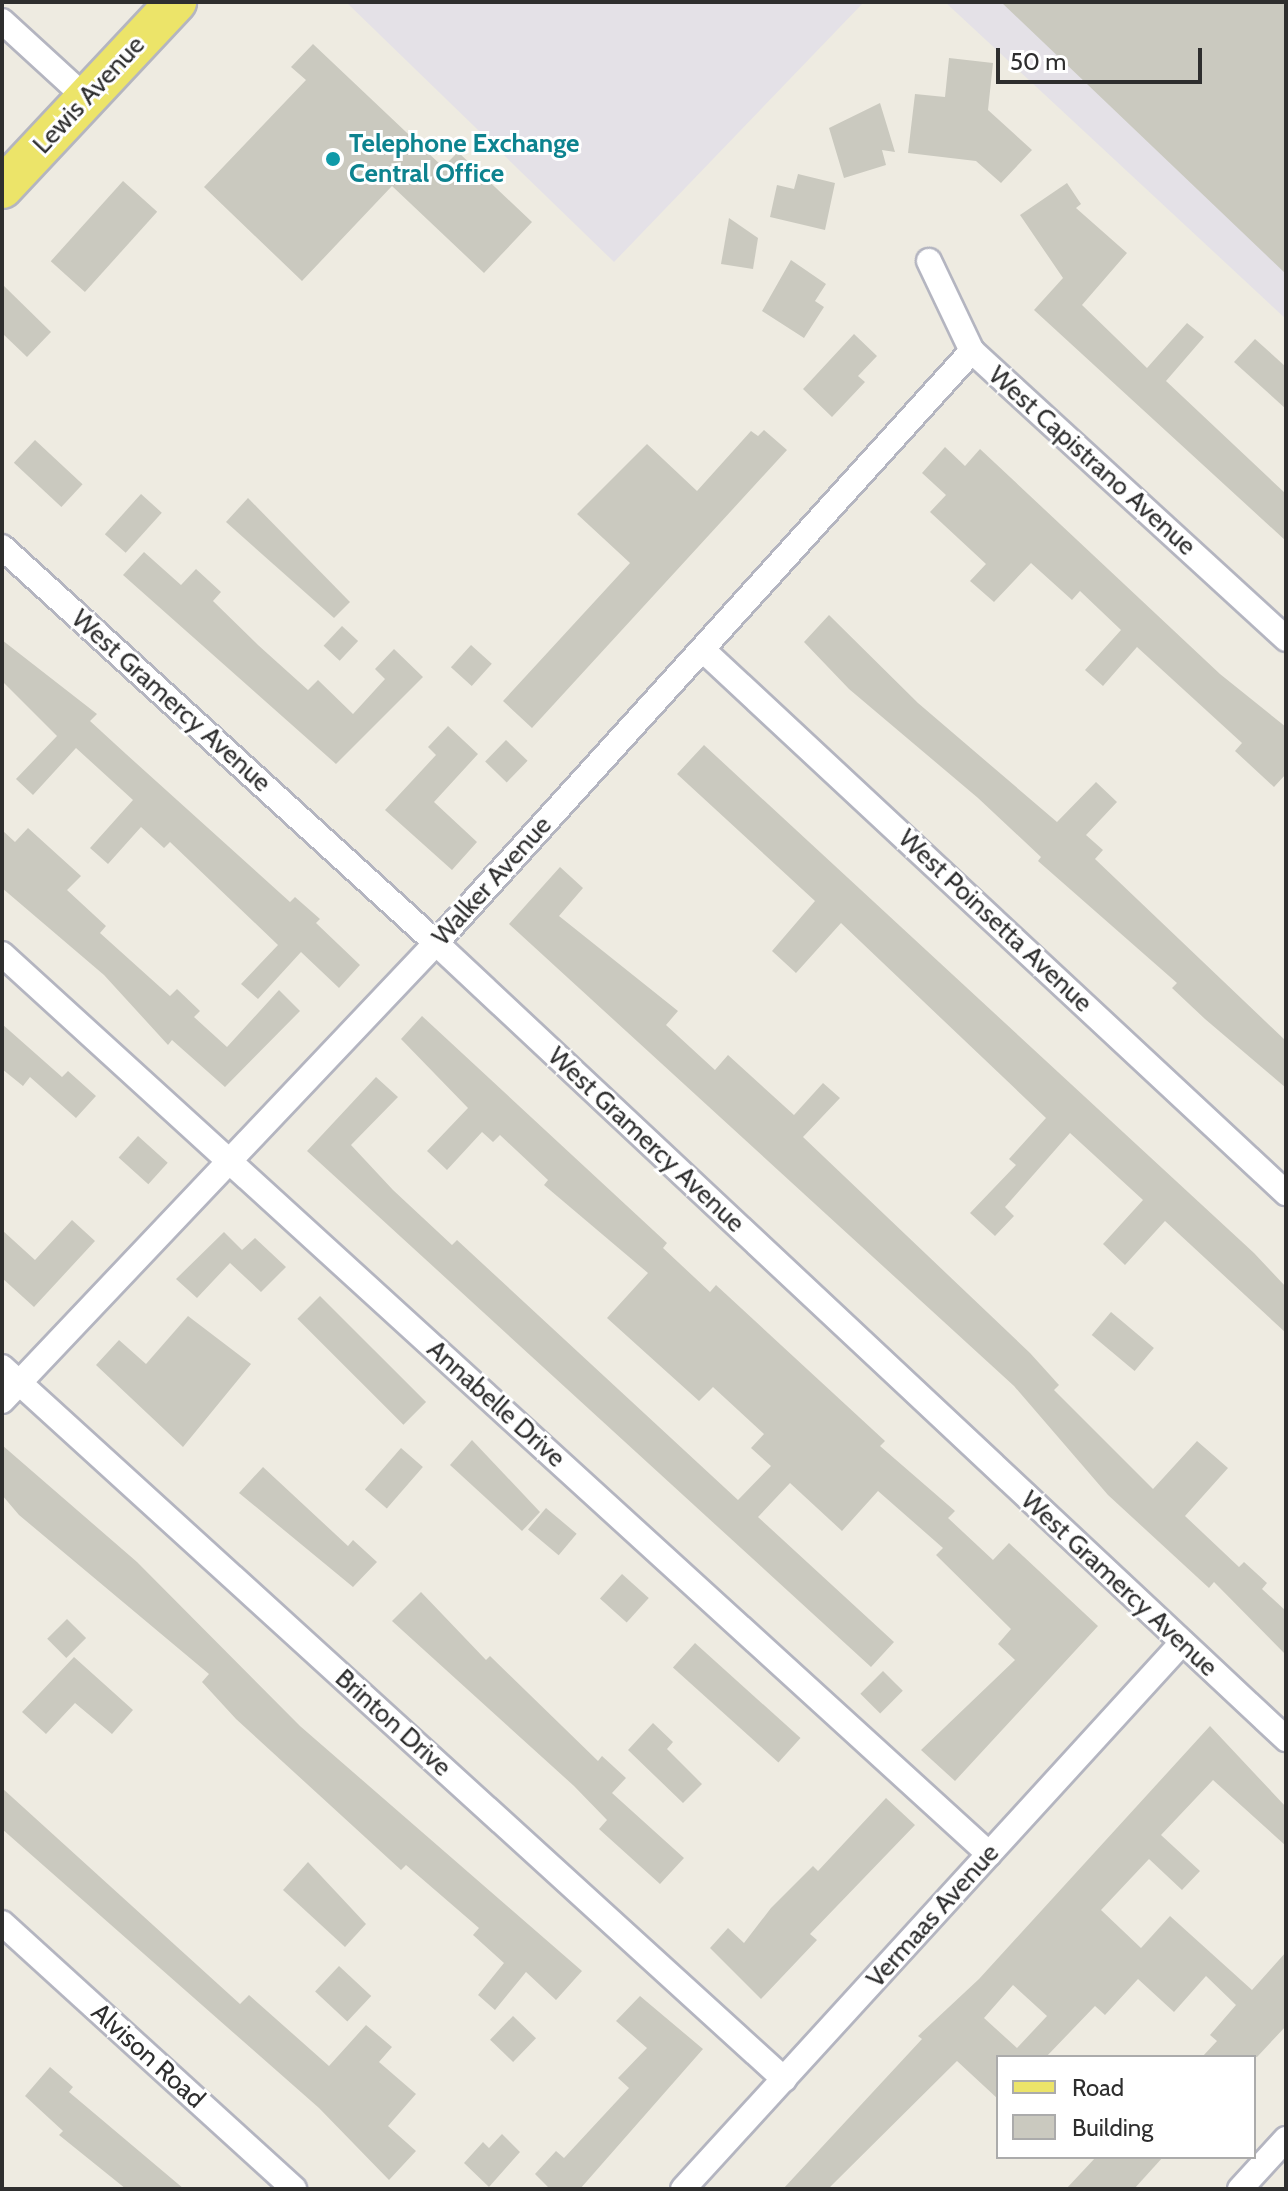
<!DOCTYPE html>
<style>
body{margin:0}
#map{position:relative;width:1288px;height:2191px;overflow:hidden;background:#eeebe1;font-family:Cabin,sans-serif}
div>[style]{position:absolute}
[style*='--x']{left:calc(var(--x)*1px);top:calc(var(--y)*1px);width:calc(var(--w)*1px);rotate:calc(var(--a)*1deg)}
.industrial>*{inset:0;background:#e4e1e7}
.building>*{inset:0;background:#cac9bf;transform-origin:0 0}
.roads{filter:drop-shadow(2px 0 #b4b5c0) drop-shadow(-2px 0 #b4b5c0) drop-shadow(0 2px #b4b5c0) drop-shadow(0 -2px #b4b5c0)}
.street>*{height:24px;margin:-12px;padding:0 12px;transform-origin:12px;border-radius:12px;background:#fff}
.primary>*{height:40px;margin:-20px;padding:0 20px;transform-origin:20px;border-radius:20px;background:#ece469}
.dots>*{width:22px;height:22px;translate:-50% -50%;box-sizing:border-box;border:4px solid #fff;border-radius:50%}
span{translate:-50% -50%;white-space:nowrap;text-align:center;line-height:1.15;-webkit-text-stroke:6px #fff;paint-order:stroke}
.street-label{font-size:26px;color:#2e2e2e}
.culture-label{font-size:26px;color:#0d838f;font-weight:700}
.left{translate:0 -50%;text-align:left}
.frame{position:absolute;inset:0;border:4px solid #2e2e2e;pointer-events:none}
.legend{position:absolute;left:996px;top:2055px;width:260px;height:104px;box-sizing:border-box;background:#fff;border:2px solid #ababab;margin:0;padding:10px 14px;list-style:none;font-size:24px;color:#2e2e2e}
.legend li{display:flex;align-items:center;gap:16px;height:40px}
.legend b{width:40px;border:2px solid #ababab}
.scale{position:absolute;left:996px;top:48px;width:206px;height:36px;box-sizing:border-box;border:4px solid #2e2e2e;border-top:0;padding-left:10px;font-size:24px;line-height:28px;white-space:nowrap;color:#2e2e2e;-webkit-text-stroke:6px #fff;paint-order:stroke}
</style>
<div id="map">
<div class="industrial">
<i style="clip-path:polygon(346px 2px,864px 2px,614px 262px)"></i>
<i style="clip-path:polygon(945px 2px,1286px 2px,1286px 319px)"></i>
</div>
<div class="building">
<i style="clip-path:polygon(1001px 2px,1286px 2px,1286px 274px,1065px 63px)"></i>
<i style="clip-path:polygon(313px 44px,443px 167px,458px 152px,532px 222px,484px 273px,392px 186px,302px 281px,204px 187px,306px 80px,291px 67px)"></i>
<i style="clip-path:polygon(949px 58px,993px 63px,988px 110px,1032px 150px,1001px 183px,976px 161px,908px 153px,915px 94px,945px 97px)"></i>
<i style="clip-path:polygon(880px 103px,895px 152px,882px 150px,886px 165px,844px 178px,829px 128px)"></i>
<i style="clip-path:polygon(798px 174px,835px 183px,825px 230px,770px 217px,777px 185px,794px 189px)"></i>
<i style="left:123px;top:181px;width:46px;height:108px;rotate:42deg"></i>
<i style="clip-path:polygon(1067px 183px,1081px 204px,1076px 208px,1127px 253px,1082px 305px,1147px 368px,1187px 323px,1204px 337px,1166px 381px,1286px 494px,1286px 541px,1034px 310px,1063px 278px,1020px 215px)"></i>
<i style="clip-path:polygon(729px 218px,758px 238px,753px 269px,721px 264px)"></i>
<i style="clip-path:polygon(791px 260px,826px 284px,815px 301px,824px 307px,804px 338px,762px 311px)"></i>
<i style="clip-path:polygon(2px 284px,51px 332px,27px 357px,2px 333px)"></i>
<i style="clip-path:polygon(854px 334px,877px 356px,858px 376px,865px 382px,832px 417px,803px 389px)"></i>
<i style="clip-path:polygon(1255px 339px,1286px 367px,1286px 409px,1234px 362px)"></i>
<i style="clip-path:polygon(764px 430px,787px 450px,532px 728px,503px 701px,630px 563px,577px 514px,647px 444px,697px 491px,751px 431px,758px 436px)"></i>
<i style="left:35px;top:440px;width:65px;height:31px;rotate:43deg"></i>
<i style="clip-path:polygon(945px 447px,965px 466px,980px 449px,1220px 674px,1286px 727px,1286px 774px,1274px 787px,1235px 751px,1242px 743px,1137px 647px,1103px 686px,1085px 670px,1121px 630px,1080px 591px,1072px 600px,1031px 563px,994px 602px,970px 581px,986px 564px,930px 512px,946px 495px,922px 473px)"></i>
<i style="left:141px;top:494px;width:28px;height:54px;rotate:42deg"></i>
<i style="clip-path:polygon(248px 498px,350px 602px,334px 618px,226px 522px)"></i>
<i style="clip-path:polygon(144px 552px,181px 585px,196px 569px,221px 592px,213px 601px,258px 645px,308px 690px,318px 680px,353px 714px,385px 679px,375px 669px,394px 649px,423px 677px,336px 764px,123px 575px)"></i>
<i style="clip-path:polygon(829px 615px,918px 703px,1057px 822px,1096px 782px,1117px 802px,1086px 835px,1103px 850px,1095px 859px,1286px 1041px,1286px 1088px,1205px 1019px,1172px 988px,1177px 983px,1038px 861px,1041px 857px,978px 798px,849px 689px,804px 642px)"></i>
<i style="left:342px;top:626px;width:22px;height:27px;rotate:43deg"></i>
<i style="clip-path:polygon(2px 640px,97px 714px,90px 721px,126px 754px,290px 902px,295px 897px,320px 919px,316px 923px,360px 965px,339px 988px,301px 952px,258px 999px,241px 984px,278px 945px,170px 842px,164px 848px,141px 827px,108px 864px,90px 848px,133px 800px,76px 748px,33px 795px,16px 779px,57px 736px,2px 681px)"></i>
<i style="left:471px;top:645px;width:28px;height:30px;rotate:42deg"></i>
<i style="clip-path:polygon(448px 726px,478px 754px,434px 802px,477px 842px,452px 870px,385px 810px,436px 755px,428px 747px)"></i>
<i style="left:506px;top:740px;width:30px;height:30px;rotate:44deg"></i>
<i style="clip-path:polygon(704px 745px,1254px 1253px,1286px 1287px,1286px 1333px,1165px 1221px,1125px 1265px,1103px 1244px,1143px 1200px,1070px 1133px,1005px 1207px,1014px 1216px,995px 1236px,970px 1213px,1016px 1165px,1009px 1159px,1046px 1118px,841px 923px,796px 973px,772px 951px,815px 901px,677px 774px)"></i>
<i style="clip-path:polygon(28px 828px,81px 876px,67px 890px,106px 926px,100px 933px,170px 996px,177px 989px,200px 1011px,194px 1017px,227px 1047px,279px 990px,300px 1011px,225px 1087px,172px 1040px,168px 1045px,104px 975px,2px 888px,2px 830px,15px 842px)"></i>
<i style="clip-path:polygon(560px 867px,583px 888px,559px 916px,678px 1011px,666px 1025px,715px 1070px,728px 1055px,794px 1115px,823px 1083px,840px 1098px,803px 1137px,1030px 1353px,1059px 1385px,1054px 1390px,1153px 1489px,1197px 1441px,1228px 1468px,1185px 1516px,1239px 1567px,1244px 1562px,1267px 1583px,1262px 1589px,1286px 1611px,1286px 1655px,1214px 1582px,1209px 1588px,1108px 1495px,1014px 1386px,509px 924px)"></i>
<i style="clip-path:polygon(422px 1016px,667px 1243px,663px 1248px,710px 1292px,716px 1285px,885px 1441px,880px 1446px,955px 1511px,948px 1518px,993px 1560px,1009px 1543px,1098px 1626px,955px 1781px,921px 1750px,1015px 1660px,998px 1644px,1011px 1629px,936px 1555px,943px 1548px,878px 1491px,842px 1531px,790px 1483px,758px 1517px,894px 1642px,871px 1667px,307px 1151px,376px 1077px,398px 1097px,351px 1145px,393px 1190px,452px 1245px,457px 1240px,738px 1500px,771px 1466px,751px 1448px,764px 1434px,713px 1387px,699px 1401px,607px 1318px,648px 1273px,544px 1185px,548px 1180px,500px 1135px,493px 1142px,482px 1132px,447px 1170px,427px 1151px,468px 1108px,401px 1039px)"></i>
<i style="clip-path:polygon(2px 1024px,62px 1077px,68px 1071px,96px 1096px,76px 1118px,30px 1077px,23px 1086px,2px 1069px)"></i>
<i style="left:138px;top:1136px;width:40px;height:29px;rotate:42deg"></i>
<i style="clip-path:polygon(72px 1220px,95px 1241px,34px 1307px,2px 1278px,2px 1230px,35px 1260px)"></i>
<i style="clip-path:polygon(224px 1232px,242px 1250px,255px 1238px,286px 1267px,261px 1292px,230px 1263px,197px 1298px,176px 1279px)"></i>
<i style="left:320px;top:1296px;width:150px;height:32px;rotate:45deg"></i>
<i style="left:1111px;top:1312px;width:56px;height:30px;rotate:40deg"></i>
<i style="clip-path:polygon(188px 1316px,251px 1364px,183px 1447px,96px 1365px,119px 1340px,146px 1364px)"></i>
<i style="clip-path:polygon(472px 1440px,540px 1512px,522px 1531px,450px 1465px)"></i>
<i style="clip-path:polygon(2px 1445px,137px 1562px,300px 1726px,582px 1971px,556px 2000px,526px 1972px,495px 2010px,478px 1995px,504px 1963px,473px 1935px,479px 1928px,406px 1865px,401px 1870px,236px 1719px,202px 1682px,209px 1674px,19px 1515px,2px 1495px)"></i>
<i style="left:401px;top:1448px;width:29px;height:55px;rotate:41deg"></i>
<i style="clip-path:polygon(263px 1467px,348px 1546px,353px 1540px,377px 1562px,353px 1587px,239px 1493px)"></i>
<i style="left:546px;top:1508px;width:40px;height:28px;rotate:40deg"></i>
<i style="left:622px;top:1574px;width:36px;height:33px;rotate:42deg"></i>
<i style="clip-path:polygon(421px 1592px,486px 1660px,490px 1656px,598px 1761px,602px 1756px,626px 1778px,612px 1793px,684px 1858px,660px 1884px,599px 1829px,607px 1820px,574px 1786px,392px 1621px)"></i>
<i style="left:67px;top:1619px;width:27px;height:28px;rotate:45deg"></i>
<i style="left:695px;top:1643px;width:142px;height:33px;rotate:42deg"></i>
<i style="clip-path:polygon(74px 1657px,133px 1710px,112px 1734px,75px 1703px,46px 1734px,22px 1712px)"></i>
<i style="left:883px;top:1671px;width:28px;height:32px;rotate:45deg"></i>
<i style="clip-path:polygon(653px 1723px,673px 1742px,667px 1749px,702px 1784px,683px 1803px,628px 1750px)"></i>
<i style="clip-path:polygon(evenodd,1210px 1726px,1286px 1807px,1286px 1846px,1213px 1780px,1161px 1835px,1200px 1871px,1182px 1890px,1149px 1859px,1101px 1910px,1141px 1948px,1170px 1916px,1252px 1990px,1286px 1952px,1286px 2026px,1257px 2057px,1202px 2057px,1217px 2041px,1210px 2035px,1236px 2005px,1206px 1976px,1174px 2012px,1138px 1979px,1105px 2015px,1095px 2006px,1046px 2057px,998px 2057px,998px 2099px,957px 2061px,828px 2189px,783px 2189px,922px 2039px,918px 2036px,979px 1979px,1210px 1726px,1013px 1985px,1047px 2016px,1017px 2048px,984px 2018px,1013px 1985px)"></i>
<i style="clip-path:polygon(2px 1788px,240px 2004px,249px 1995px,329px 2066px,366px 2025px,392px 2047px,379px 2062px,416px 2094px,388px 2126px,416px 2151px,389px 2180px,319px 2108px,2px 1829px)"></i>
<i style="clip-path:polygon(886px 1798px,915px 1825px,810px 1934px,817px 1940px,761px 1999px,710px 1948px,728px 1928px,744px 1943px,771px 1908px,813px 1866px,818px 1871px)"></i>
<i style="clip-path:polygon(308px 1862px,366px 1924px,345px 1947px,283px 1890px)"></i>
<i style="left:339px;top:1966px;width:44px;height:35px;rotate:43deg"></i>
<i style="clip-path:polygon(640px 1996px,703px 2049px,580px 2189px,550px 2189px,535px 2174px,556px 2151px,564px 2158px,629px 2088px,618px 2078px,647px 2048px,616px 2021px)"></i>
<i style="left:513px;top:2016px;width:32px;height:33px;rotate:44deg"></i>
<i style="clip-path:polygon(50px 2067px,73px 2087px,69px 2092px,184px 2189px,126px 2189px,59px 2135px,63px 2131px,25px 2096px)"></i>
<i style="clip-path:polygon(502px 2134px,520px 2152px,489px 2187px,464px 2163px,483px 2142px,489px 2148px)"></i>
<i style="clip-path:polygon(1096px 2157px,1163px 2157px,1134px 2189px,1066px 2189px)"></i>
</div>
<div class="roads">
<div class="street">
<i style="--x:2;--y:21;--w:114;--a:42.5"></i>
<i style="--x:929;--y:261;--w:100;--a:64.5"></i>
<i style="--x:972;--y:351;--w:426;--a:42.5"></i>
<i style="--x:2;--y:547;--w:588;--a:42.38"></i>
<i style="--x:436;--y:943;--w:1165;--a:43.12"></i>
<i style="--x:703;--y:650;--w:797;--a:42.97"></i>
<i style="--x:2;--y:954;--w:1336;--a:42.36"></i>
<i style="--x:2;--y:1367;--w:1058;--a:42.32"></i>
<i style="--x:2;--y:1401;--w:631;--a:-46.54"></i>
<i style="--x:436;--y:943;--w:799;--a:-47.84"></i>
<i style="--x:2;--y:1923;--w:395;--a:42.3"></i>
<i style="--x:683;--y:2189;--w:740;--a:-47.58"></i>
<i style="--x:1240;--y:2189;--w:68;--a:-47.4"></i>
</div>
<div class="primary">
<i style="--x:2;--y:188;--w:255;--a:-46.9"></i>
</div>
</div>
<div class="dots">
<i style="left:333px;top:159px;background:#0f9aa8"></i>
</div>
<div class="street-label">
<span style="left:89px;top:95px;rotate:-47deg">Lewis Avenue</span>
<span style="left:1092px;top:461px;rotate:42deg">West Capistrano Avenue</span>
<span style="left:171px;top:701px;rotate:42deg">West Gramercy Avenue</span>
<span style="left:492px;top:881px;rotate:-48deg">Walker Avenue</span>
<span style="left:995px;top:921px;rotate:43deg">West Poinsetta Avenue</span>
<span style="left:646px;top:1140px;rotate:43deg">West Gramercy Avenue</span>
<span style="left:496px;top:1404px;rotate:42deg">Annabelle Drive</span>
<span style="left:1119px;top:1584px;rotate:43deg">West Gramercy Avenue</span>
<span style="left:393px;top:1723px;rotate:42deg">Brinton Drive</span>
<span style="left:933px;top:1916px;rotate:-48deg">Vermaas Avenue</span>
<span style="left:148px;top:2056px;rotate:42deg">Alvison Road</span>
</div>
<div class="culture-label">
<span class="left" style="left:349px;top:159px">Telephone Exchange<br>Central Office</span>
</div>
<div class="frame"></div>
<ul class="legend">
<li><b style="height:10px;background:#ece469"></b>Road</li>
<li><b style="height:22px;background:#cac9bf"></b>Building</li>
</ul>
<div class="scale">50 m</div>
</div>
